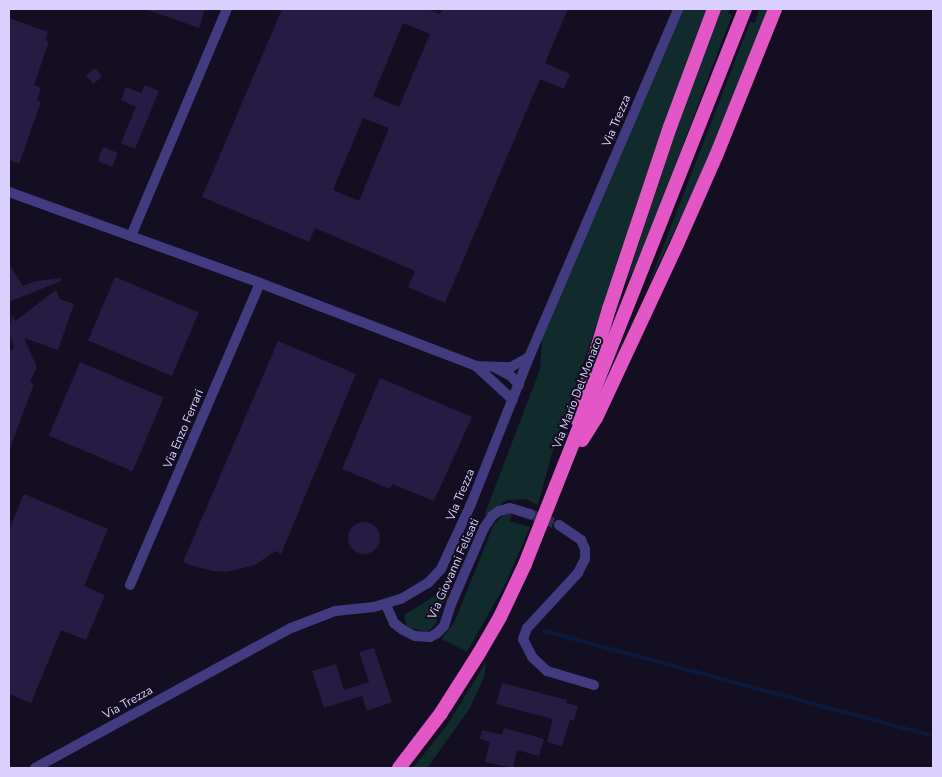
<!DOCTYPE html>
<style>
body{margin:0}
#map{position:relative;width:942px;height:777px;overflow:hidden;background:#130e21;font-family:"Nunito Sans",sans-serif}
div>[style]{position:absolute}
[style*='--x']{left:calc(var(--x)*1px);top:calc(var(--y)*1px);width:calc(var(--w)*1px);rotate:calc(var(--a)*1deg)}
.green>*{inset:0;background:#112a2b}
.stream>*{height:4px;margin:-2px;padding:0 2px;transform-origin:2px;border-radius:2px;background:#0b193d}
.building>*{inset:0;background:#261b42;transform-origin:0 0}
.round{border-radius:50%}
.minor-tunnel>*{height:10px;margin-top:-5px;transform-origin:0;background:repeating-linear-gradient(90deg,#312b42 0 10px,transparent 0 15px)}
.minor>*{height:10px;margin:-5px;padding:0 5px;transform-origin:5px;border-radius:5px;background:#433b7f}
.trunk>*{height:14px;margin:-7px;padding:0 7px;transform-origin:7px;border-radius:7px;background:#e256c6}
span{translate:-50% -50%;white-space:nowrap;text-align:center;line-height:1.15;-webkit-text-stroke:4px #130e21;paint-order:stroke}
.street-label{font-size:12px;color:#d9d0fd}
.frame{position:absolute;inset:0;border:10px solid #d9d0fd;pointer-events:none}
</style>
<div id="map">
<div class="green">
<i style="clip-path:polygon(683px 9px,706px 9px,552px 453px,538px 505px,525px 499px,507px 500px,484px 516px,540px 369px,542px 339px)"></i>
<i style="clip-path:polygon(720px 9px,730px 9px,728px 13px,732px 15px,641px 256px,626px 283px,683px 109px)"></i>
<i style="clip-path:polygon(759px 9px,768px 9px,710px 156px,646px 291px,750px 22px,755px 23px)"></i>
<i style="clip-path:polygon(513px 512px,509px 521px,530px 527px,505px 585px,467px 652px,441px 639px,454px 623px,494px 524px,503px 515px)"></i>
<i style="clip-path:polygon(459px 566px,435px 625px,427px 632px,407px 627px,404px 615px,433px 597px)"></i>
<i style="clip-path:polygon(486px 662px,484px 677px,470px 708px,427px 768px,413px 768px,447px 725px)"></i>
</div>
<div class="stream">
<i style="--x:544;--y:631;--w:403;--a:15.1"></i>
</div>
<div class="building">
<i style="clip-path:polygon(145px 9px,205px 9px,199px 28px)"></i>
<i style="clip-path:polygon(evenodd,282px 9px,427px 9px,440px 14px,443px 9px,568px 9px,545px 63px,570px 74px,564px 89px,540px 79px,445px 303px,408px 287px,415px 271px,315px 228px,309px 242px,202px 197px,282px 9px,403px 23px,430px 34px,399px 107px,373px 96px,403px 23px,282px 9px,363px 118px,389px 128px,359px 201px,333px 190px,363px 118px)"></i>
<i style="clip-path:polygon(9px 18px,48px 32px,45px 40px,49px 41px,34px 85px,41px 88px,37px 100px,41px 102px,19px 164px,9px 160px)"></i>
<i style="left:95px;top:68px;width:11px;height:12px;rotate:49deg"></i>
<i style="clip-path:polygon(145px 85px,159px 91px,135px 149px,121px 143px,136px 107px,121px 100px,126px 87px,141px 93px)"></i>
<i style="left:103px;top:147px;width:16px;height:15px;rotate:22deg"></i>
<i style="clip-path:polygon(9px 264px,23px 286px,36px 281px,61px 278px,61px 281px,9px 302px)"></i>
<i style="left:115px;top:277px;width:91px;height:69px;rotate:23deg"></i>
<i style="clip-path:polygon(56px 290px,60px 299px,74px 304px,58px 350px,24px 338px,37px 367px,30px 382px,34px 384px,9px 451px,9px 353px,14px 347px,9px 333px,12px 315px,15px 321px)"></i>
<i style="clip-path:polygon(278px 341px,356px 374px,281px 554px,275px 551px,255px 565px,226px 572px,213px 571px,189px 565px,183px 562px)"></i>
<i style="left:80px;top:362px;width:91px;height:80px;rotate:23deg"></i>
<i style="clip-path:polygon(380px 378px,472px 417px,434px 501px,392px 484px,390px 489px,342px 469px)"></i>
<i style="clip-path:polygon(24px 494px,108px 529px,84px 586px,105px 595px,86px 640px,61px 630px,31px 703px,9px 694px,9px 530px)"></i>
<i class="round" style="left:348px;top:522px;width:32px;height:32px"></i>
<i style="clip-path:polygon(374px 648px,392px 702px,367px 711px,362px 696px,324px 708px,312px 671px,336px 664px,344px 690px,369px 682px,359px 652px)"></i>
<i style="clip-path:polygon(502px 683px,567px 700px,566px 703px,578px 706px,574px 721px,570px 720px,562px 746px,547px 742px,553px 719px,496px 704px)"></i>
<i style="clip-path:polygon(504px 728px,544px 739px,539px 756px,517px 750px,513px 768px,485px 762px,490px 742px,480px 739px,482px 730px,502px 735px)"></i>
</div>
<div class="minor-tunnel">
<i style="--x:530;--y:514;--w:31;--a:21"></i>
</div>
<div class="minor">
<i style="--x:9;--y:192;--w:267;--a:19.9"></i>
<i style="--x:260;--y:283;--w:231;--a:21"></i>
<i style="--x:476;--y:366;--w:35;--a:2"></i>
<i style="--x:511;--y:367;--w:21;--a:-29"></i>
<i style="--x:131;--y:236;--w:246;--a:-67.1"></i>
<i style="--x:476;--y:366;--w:50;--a:42.6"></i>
<i style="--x:496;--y:368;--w:17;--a:28"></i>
<i style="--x:511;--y:376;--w:12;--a:48"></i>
<i style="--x:559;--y:525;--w:27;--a:34"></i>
<i style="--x:581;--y:540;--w:10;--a:66"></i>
<i style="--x:585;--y:549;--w:10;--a:90"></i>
<i style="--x:585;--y:559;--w:16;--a:117"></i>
<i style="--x:578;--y:573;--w:75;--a:132.8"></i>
<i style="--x:527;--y:628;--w:12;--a:110"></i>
<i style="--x:523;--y:639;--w:20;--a:63"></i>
<i style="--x:532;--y:657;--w:21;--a:43"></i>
<i style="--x:547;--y:671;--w:49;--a:16.6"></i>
<i style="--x:130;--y:585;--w:329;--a:-66.7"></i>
<i style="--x:386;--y:605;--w:20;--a:66"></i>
<i style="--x:394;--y:623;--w:11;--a:38"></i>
<i style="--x:403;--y:630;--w:13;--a:27"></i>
<i style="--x:415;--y:636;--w:15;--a:4"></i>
<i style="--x:430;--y:637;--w:7;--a:-27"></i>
<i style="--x:436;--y:634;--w:11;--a:-45"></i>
<i style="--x:444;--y:626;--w:25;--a:-72"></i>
<i style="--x:452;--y:602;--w:81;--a:-66.6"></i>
<i style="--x:484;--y:528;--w:14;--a:-56"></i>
<i style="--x:492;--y:516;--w:9;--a:-36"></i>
<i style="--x:499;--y:511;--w:11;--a:-15"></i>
<i style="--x:510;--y:508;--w:21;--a:17"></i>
<i style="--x:35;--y:768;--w:292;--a:-28.7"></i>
<i style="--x:291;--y:628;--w:47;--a:-21.1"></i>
<i style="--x:335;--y:611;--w:39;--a:-6"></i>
<i style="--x:374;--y:607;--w:28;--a:-17"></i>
<i style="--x:401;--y:599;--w:31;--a:-31"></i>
<i style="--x:428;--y:583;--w:19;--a:-47"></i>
<i style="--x:441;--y:569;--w:72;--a:-65.2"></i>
<i style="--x:471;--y:504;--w:160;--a:-68.4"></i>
<i style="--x:530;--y:355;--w:376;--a:-66.8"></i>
</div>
<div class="trunk">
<i style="--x:576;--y:419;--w:115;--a:-73.3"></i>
<i style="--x:609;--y:309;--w:192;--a:-71.5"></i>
<i style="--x:670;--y:127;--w:126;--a:-69.6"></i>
<i style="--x:582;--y:440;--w:26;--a:-58"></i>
<i style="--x:596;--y:418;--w:194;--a:-65"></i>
<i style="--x:678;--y:242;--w:94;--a:-66.2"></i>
<i style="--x:716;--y:156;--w:158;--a:-68.1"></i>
<i style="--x:399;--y:768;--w:69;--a:-52.6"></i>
<i style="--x:441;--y:713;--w:69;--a:-57.5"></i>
<i style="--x:478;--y:655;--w:44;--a:-59.9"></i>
<i style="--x:500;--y:617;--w:59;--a:-64.7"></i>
<i style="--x:525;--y:564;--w:597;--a:-68.38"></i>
</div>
<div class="street-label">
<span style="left:617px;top:121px;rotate:-67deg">Via Trezza</span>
<span style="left:578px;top:393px;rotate:-69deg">Via Mario Del Monaco</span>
<span style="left:184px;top:429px;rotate:-67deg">Via Enzo Ferrari</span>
<span style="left:461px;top:495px;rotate:-67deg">Via Trezza</span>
<span style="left:454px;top:569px;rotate:-66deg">Via Giovanni Felisati</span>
<span style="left:128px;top:703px;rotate:-29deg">Via Trezza</span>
</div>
<div class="frame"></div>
</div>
